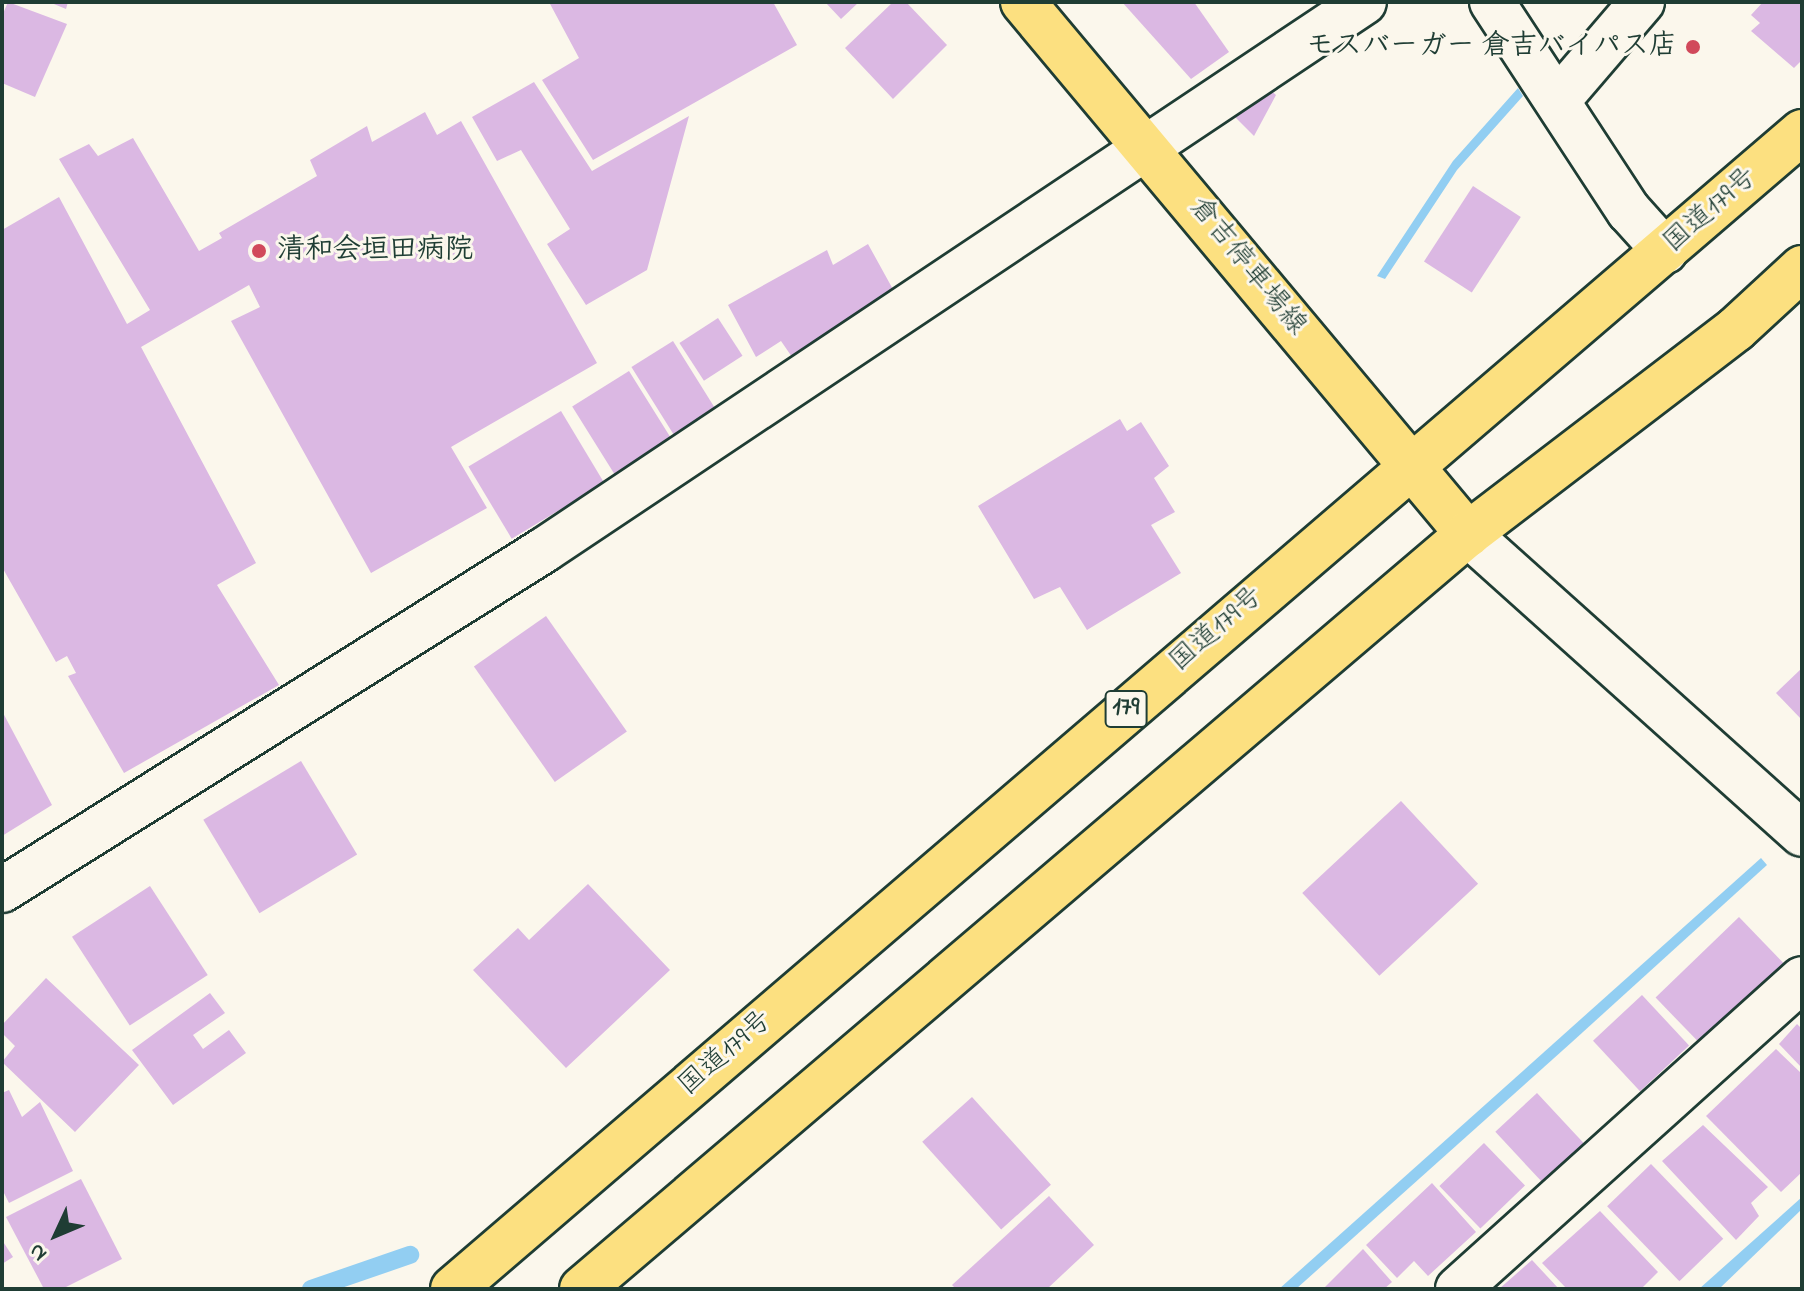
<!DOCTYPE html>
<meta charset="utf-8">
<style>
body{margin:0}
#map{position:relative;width:1804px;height:1291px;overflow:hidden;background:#fbf7ec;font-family:"Indie Flower","Klee One",sans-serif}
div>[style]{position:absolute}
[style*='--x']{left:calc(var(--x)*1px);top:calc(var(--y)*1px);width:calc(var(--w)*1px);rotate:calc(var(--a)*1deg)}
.water>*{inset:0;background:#92cef2}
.stream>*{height:18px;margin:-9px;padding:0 9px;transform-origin:9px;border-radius:9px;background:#92cef2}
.building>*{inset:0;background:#dbb8e3;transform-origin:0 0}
.roads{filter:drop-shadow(2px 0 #1f3d34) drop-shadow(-2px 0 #1f3d34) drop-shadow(0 2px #1f3d34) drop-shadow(0 -2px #1f3d34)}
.minor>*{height:44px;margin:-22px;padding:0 22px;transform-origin:22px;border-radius:22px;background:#fbf7ec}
.major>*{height:44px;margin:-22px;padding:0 22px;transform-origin:22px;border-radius:22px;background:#fce080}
.highway>*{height:44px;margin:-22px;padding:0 22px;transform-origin:22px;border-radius:22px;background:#fce080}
.dots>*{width:22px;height:22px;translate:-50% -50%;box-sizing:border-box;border:4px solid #fbf7ec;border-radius:50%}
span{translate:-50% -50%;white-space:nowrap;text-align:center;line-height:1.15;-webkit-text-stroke:6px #fbf7ec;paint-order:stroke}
.shield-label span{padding:2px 6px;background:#fbf7ec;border:2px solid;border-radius:6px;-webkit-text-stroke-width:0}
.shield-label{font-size:26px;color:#1f3d34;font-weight:700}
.poi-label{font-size:28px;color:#1f3d34;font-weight:700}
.right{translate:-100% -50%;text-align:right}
.left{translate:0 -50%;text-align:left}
.street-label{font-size:28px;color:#1f3d34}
.frame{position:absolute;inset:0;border:4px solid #1f3d34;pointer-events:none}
.north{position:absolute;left:16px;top:1195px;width:80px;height:80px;-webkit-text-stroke:6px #fbf7ec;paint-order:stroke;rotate:226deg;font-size:22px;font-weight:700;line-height:32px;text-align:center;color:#1f3d34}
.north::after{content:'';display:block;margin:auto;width:28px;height:36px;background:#1f3d34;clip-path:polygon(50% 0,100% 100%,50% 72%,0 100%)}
</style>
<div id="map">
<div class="water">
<i style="clip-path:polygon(1518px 88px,1523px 96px,1457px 170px,1385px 279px,1377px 276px,1453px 161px)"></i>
<i style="clip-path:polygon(1761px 858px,1767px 865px,1572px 1042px,1296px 1289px,1279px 1289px)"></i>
<i style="clip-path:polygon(1802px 1197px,1802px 1209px,1719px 1289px,1699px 1289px)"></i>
</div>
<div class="stream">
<i style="--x:311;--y:1289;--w:105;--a:-19"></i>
</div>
<div class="building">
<i style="clip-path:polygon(8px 2px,67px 24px,35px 97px,2px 83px,2px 16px)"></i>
<i style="clip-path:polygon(49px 2px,68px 2px,66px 9px)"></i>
<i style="clip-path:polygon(549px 2px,773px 2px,797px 45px,593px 160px,542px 80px,579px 58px)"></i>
<i style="clip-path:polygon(825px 2px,859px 2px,841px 19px)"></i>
<i style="clip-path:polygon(893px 2px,906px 2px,947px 45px,893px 99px,845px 48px)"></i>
<i style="clip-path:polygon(1122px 2px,1194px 2px,1229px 52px,1191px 79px)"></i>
<i style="clip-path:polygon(1763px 2px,1802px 2px,1802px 60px,1794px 68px,1751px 31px,1760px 23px,1751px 15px)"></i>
<i style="clip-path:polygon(534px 82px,592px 171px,689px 116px,647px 270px,586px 305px,547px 244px,570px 229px,521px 150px,497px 161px,472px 117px)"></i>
<i style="clip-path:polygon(1269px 89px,1276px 95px,1254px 136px,1233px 115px)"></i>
<i style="clip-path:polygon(425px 112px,437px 135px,461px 121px,597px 363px,451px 447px,487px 508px,371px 573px,231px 321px,260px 307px,249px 285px,141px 347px,256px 563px,217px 585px,279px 685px,124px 773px,68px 676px,76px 673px,67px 656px,56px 662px,2px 567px,2px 230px,59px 197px,127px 324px,150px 310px,59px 159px,89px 144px,98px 156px,133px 138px,199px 251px,222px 238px,219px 233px,317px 176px,310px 160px,367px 126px,372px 142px)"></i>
<i style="left:1473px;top:186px;width:57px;height:90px;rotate:33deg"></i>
<i style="clip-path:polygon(868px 244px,895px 293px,864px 309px,861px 321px,792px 357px,781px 341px,756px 357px,728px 305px,827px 250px,833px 265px)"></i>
<i style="left:718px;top:318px;width:45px;height:46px;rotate:57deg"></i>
<i style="left:673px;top:341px;width:84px;height:49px;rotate:58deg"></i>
<i style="left:629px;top:371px;width:85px;height:67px;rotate:58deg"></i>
<i style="left:561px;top:411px;width:84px;height:108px;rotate:59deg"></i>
<i style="clip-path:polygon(1120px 419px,1127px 431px,1141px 422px,1169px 466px,1154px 478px,1175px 512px,1151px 525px,1181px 573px,1087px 630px,1060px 587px,1034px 599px,978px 506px)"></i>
<i style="left:546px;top:616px;width:141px;height:88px;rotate:55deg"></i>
<i style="clip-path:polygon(1802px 668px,1802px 720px,1776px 693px)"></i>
<i style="clip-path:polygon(2px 711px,52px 805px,2px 836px)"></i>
<i style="left:301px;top:761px;width:109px;height:114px;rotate:59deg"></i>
<i style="left:1401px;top:801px;width:113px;height:135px;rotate:47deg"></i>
<i style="clip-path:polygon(588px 884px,670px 970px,566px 1068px,473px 970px,518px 928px,529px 940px)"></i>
<i style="left:150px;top:886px;width:106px;height:93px;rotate:57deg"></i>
<i style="left:1739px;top:917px;width:64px;height:116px;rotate:46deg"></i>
<i style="clip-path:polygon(46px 978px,139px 1065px,75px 1132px,2px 1062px,15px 1046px,2px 1033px,2px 1025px)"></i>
<i style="clip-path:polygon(210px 993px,225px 1013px,193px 1035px,203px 1049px,229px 1030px,246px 1053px,173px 1105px,132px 1050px)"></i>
<i style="left:1642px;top:995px;width:69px;height:67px;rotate:47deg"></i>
<i style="clip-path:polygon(1797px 1024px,1802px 1029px,1802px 1068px,1779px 1044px)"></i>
<i style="clip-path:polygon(1776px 1049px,1802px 1074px,1802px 1172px,1781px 1192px,1706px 1116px)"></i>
<i style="clip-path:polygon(9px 1090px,22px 1117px,40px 1102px,73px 1171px,9px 1203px,2px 1189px,2px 1093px)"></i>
<i style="left:1537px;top:1093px;width:70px;height:57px;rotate:47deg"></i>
<i style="left:972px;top:1097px;width:118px;height:67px;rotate:48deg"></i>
<i style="clip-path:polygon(1703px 1125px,1768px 1187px,1751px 1203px,1759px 1216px,1736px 1240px,1662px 1161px)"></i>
<i style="left:1484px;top:1143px;width:59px;height:62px;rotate:46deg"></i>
<i style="left:1651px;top:1164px;width:104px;height:61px;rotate:46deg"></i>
<i style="clip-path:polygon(81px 1179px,122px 1259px,62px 1289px,44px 1289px,6px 1217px)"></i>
<i style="clip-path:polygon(1432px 1183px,1476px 1232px,1428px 1276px,1414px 1261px,1397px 1278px,1366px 1245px)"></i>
<i style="clip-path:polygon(1049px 1196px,1094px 1245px,1047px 1289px,956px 1289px,952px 1285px)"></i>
<i style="clip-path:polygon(1600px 1211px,1658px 1272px,1641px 1289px,1567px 1289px,1542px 1263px)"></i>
<i style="clip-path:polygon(2px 1240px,13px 1257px,2px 1264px)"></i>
<i style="clip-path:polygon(1363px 1249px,1392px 1282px,1384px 1289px,1323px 1289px)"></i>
<i style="clip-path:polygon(1532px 1260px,1559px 1289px,1499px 1289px)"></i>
</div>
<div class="roads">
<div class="minor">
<i style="--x:1492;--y:2;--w:250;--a:56.8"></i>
<i style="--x:1629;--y:211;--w:54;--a:48"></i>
<i style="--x:1558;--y:100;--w:129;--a:-49.4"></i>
<i style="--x:1468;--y:534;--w:449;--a:41.9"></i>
<i style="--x:2;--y:890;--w:640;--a:-32.1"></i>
<i style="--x:544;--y:550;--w:986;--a:-33.75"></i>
<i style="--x:1458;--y:1289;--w:463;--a:-42"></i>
</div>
<div class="major">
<i style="--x:1023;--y:2;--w:694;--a:50.09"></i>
</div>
<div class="highway">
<i style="--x:453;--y:1289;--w:1777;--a:-40.62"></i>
<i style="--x:582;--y:1289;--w:1164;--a:-40.44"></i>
<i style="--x:1468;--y:534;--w:337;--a:-37.4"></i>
<i style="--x:1736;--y:329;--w:90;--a:-42.7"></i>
</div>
</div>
<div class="dots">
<i style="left:1693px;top:47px;background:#d1495b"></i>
<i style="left:259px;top:251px;background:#d1495b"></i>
</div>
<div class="shield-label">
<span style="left:1126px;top:709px">179</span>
</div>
<div class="poi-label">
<span class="right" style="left:1677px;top:47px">モスバーガー 倉吉バイパス店</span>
<span class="left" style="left:277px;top:251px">清和会垣田病院</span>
</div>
<div class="street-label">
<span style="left:1711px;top:211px;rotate:-41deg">国道179号</span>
<span style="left:1247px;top:267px;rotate:51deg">倉吉停車場線</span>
<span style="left:1217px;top:630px;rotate:-41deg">国道179号</span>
<span style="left:726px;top:1054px;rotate:-41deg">国道179号</span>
</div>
<div class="frame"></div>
<div class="north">N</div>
</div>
